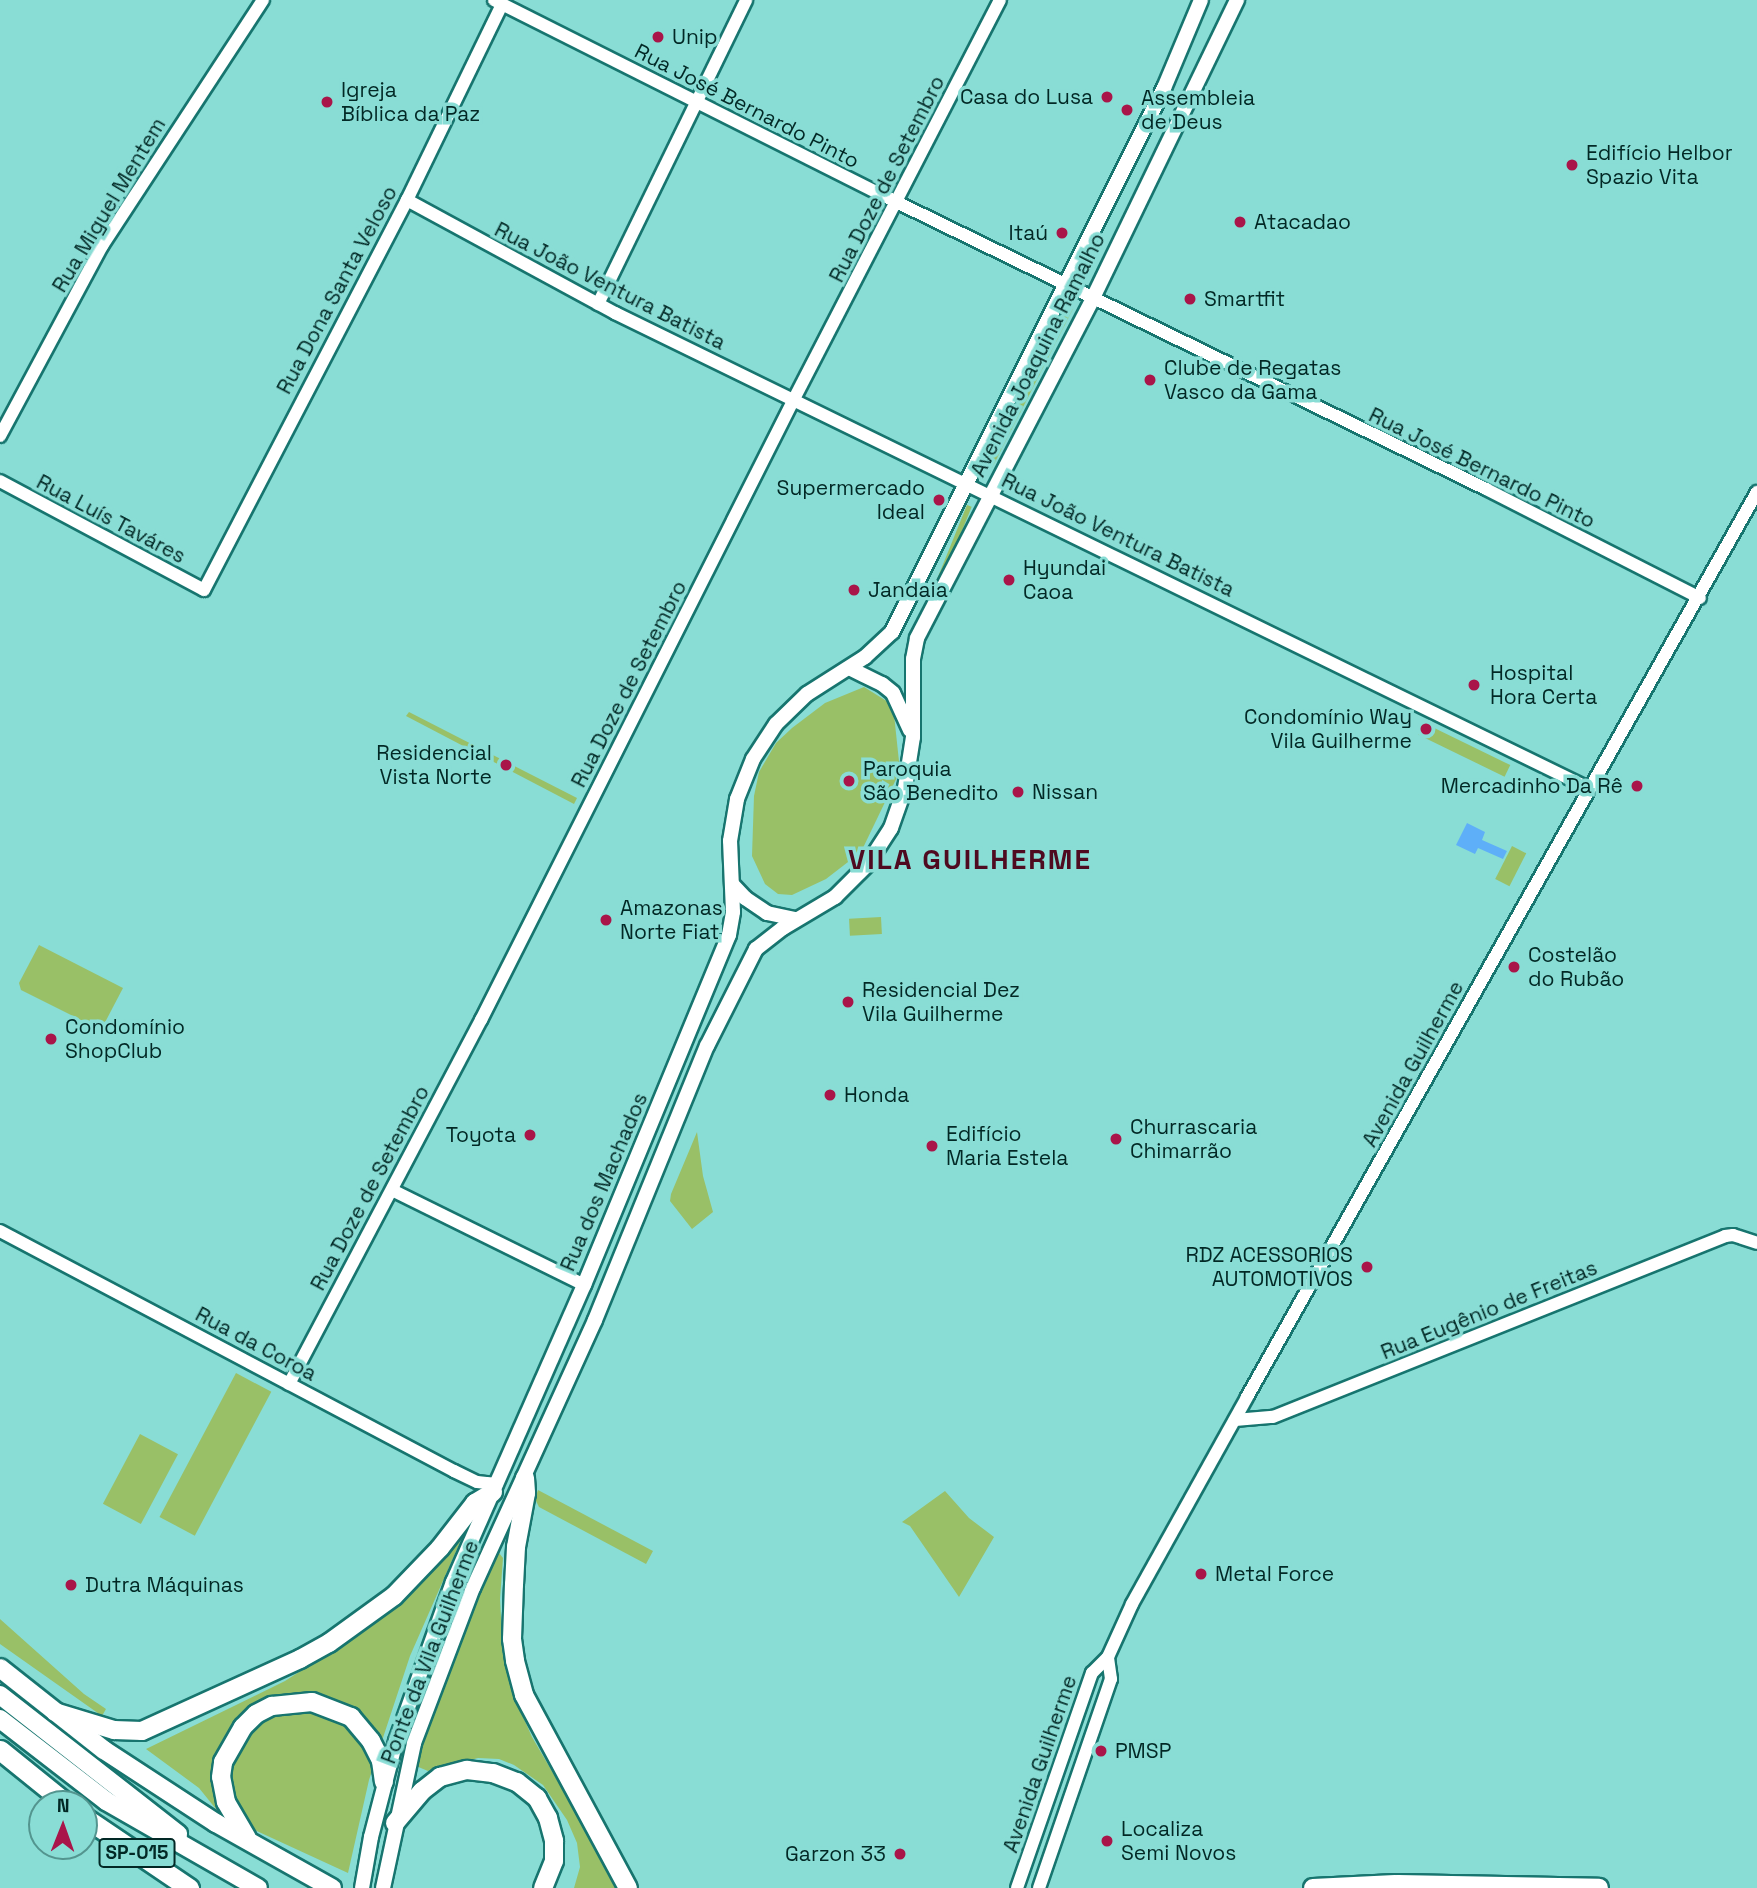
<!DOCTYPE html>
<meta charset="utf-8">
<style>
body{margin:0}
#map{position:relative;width:1757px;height:1888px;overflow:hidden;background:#89ddd5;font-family:"Space Grotesk",sans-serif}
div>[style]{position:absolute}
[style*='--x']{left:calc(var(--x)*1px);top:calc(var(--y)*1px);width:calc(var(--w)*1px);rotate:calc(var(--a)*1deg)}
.green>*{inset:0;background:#99c067;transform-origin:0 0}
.water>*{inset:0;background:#5eaff8}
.roads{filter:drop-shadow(2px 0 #17756f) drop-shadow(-2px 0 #17756f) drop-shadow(0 2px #17756f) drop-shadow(0 -2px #17756f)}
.tertiary>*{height:12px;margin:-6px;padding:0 6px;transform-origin:6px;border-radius:6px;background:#fff}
.secondary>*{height:14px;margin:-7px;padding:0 7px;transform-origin:7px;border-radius:7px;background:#fff}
.trunk>*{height:18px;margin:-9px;padding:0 9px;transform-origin:9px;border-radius:9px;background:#fff}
.motorway>*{height:19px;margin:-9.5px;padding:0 9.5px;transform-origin:9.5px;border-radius:9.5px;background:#fff}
.dots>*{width:19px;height:19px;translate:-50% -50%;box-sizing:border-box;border:4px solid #89ddd5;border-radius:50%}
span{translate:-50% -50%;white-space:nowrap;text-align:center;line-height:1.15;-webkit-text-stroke:7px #89ddd5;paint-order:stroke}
.shield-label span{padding:2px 5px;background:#89ddd5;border:2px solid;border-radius:5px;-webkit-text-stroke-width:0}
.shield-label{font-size:19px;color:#022825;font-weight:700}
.poi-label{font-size:21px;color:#022825}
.left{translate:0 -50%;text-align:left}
.right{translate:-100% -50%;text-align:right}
.street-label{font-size:21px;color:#022825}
.district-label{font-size:28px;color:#4f0a20;font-weight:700;letter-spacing:2px}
.north{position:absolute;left:28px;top:1790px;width:70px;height:70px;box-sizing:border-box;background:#89ddd5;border:2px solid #53958f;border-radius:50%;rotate:1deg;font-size:19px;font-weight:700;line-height:28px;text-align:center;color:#022825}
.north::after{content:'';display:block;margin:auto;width:24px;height:32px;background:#a91549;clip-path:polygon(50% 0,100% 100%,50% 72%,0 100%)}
</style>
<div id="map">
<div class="green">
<i style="clip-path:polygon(1069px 308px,1073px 309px,992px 468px,990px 467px,987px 465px)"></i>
<i style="left:967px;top:505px;width:5px;height:112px;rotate:22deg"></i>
<i style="clip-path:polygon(864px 687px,893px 705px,900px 771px,861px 852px,826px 879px,792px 895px,778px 894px,765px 884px,752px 856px,754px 796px,759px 772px,776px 743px,792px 728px,825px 703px)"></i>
<i style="clip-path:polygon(409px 712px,577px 798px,574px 804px,406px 716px)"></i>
<i style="left:1424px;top:723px;width:96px;height:13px;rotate:26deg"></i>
<i style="left:1512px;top:846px;width:16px;height:37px;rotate:27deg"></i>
<i style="left:881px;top:917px;width:17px;height:32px;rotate:87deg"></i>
<i style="clip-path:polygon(39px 945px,123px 988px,101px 1030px,21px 990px,19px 983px)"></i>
<i style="clip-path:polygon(697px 1132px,703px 1176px,713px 1212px,692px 1229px,670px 1201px,671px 1194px)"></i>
<i style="left:236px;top:1373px;width:40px;height:163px;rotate:28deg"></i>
<i style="left:140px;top:1434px;width:43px;height:79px;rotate:28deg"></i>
<i style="clip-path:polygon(538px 1490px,653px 1551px,646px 1564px,539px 1507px,535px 1499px)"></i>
<i style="clip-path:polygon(945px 1491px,969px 1518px,994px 1537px,959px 1597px,910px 1526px,902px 1522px)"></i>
<i style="clip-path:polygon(464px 1533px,410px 1656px,369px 1780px,348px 1873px,220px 1814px,199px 1788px,146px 1749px,285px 1681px,378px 1621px,414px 1586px,458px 1534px)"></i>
<i style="clip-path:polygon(499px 1553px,503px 1558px,500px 1599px,503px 1655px,513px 1694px,532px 1737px,620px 1888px,574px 1888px,580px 1867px,577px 1843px,567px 1820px,543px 1785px,514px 1765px,499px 1759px,478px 1758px,428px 1771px,416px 1766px,445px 1674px,492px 1556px)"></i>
<i style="clip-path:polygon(0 1619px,84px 1694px,106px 1709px,102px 1716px,0 1644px)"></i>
</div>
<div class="water">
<i style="clip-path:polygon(1467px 823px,1485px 832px,1482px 840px,1507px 851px,1503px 859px,1478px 848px,1475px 854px,1456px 845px)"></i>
</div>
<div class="roads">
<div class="tertiary">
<i style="--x:494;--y:0;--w:434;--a:26.7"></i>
<i style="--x:882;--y:195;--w:672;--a:25.95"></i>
<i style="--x:1486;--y:489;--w:240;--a:27"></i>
<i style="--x:407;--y:200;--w:237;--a:28.5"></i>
<i style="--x:615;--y:313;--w:1085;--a:26.02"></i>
<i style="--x:598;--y:304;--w:338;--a:-64"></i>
<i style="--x:0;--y:436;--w:216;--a:-61.8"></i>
<i style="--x:102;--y:246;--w:294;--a:-56.8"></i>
<i style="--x:0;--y:481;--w:231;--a:28.1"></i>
<i style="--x:204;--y:590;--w:440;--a:-62.5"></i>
<i style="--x:407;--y:200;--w:216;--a:-64.1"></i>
<i style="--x:392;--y:1190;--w:214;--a:26.3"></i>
<i style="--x:0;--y:1231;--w:514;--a:27.86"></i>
<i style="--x:454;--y:1471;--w:25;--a:26"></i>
<i style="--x:477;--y:1482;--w:20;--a:6"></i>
<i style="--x:289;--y:1384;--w:412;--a:-62.2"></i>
<i style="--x:481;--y:1020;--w:693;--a:-63.25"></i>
<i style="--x:793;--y:401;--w:451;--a:-62.7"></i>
<i style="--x:1235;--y:1420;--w:38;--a:-5"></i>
<i style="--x:1273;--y:1417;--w:487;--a:-21.8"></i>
<i style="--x:1725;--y:1236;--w:8;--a:-7"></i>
<i style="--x:1733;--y:1235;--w:25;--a:18"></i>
<i style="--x:1017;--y:1888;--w:228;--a:-70.8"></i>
<i style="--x:1092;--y:1673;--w:23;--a:-45"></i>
<i style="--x:1108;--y:1657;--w:58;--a:-65.6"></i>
<i style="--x:1132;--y:1604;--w:237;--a:-60.9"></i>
<i style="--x:1247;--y:1397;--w:1039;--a:-60.6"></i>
<i style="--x:1039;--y:1888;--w:221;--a:-71"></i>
<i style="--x:1111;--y:1679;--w:22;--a:-98"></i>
</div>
<div class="secondary">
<i style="--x:849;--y:668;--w:37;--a:26"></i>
<i style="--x:882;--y:684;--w:14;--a:39"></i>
<i style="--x:893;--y:693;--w:41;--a:65.3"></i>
<i style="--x:732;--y:884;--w:19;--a:47"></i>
<i style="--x:745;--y:898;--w:27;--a:34"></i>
<i style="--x:767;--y:913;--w:30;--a:12"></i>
<i style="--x:362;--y:1888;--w:52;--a:-80"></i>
<i style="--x:371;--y:1837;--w:99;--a:-75.4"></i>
<i style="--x:396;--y:1741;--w:169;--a:-70.3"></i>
<i style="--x:453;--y:1582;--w:325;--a:-66.2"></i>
<i style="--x:584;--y:1285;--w:379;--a:-67.5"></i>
<i style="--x:729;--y:935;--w:23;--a:-80"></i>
<i style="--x:733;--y:912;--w:71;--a:-92.4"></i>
<i style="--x:730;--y:841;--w:43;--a:-80.5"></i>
<i style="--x:737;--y:799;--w:43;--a:-68.2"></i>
<i style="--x:753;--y:759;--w:42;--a:-56.7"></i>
<i style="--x:776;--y:724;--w:43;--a:-44.1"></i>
<i style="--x:807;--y:694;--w:69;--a:-32.5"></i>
<i style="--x:865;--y:657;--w:37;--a:-43"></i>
<i style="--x:892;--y:632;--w:608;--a:-63.43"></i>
<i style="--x:1164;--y:88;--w:95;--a:-67.2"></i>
<i style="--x:383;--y:1888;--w:148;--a:-77.9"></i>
<i style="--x:414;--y:1743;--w:166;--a:-69.2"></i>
<i style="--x:473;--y:1588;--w:294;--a:-65.5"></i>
<i style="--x:595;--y:1320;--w:296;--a:-67.8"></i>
<i style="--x:707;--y:1046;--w:109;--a:-63.2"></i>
<i style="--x:756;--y:949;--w:34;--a:-38"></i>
<i style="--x:783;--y:928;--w:61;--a:-30.8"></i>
<i style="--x:835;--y:897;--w:45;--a:-45"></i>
<i style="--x:867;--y:865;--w:44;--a:-57"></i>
<i style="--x:891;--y:828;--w:42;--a:-70.7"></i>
<i style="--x:905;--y:788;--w:52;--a:-81.1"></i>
<i style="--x:913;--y:737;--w:78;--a:-90"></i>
<i style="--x:913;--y:659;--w:21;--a:-79"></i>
<i style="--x:917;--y:638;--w:383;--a:-62.6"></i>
<i style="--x:1093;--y:298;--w:331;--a:-64.2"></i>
</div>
<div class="trunk">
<i style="--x:525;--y:1478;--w:15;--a:86"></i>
<i style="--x:526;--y:1493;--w:55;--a:100.5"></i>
<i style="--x:516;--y:1547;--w:37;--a:93"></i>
<i style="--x:514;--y:1584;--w:55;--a:92.1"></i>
<i style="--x:512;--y:1639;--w:22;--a:82"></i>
<i style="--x:515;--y:1661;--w:35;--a:75"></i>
<i style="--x:524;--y:1695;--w:219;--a:61.7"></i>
<i style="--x:0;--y:1668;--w:132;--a:38.3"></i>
<i style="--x:104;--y:1750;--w:134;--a:33.1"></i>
<i style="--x:216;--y:1823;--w:133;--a:29.3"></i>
<i style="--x:0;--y:1695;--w:226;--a:38"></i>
<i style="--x:55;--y:1712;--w:62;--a:17"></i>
<i style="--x:114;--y:1730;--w:28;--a:2"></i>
<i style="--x:142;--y:1731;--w:174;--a:-24.5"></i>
<i style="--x:300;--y:1659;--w:33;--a:-29"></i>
<i style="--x:329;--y:1643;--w:80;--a:-35.9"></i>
<i style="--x:394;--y:1596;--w:66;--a:-46.2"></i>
<i style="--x:440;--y:1548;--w:57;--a:-52.1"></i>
<i style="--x:475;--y:1503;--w:21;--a:-31"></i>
<i style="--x:0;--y:1719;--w:134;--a:37.7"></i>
<i style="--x:106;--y:1801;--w:175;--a:29.8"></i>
<i style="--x:395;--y:1823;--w:42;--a:-49.8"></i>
<i style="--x:422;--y:1791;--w:23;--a:-38"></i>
<i style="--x:440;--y:1777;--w:28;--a:-15"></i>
<i style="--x:467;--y:1770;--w:26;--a:7"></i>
<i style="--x:493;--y:1773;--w:26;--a:21"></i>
<i style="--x:517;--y:1782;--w:26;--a:39"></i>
<i style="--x:537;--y:1798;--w:23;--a:61"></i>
<i style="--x:548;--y:1818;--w:24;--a:75"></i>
<i style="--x:554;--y:1841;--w:20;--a:90"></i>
<i style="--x:554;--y:1861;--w:29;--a:112"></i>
<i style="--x:247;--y:1838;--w:42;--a:-120.3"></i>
<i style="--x:226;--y:1802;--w:25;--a:-101"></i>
<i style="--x:221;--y:1777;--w:15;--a:-82"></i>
<i style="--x:223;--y:1762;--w:40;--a:-60.3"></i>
<i style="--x:243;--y:1727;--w:18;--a:-45"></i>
<i style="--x:256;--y:1714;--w:18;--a:-27"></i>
<i style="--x:272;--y:1706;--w:40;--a:-5.7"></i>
<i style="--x:312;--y:1702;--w:42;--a:21"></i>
<i style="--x:351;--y:1717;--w:31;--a:50"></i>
<i style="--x:371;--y:1741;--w:22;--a:63"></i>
<i style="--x:381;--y:1761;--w:21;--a:82"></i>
<i style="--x:1313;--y:1888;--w:82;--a:-2.8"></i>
<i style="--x:1382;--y:1888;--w:16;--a:-14"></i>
<i style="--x:1398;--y:1884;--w:201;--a:1.1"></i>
</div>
<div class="motorway">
<i style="--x:0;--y:1750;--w:86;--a:38.9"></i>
<i style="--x:84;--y:1817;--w:127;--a:34.1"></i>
</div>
</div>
<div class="dots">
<i style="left:658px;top:37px;background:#a91549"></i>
<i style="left:1107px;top:97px;background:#a91549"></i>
<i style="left:327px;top:102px;background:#a91549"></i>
<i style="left:1127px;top:110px;background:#a91549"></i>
<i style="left:1572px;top:165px;background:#a91549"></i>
<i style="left:1240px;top:222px;background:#a91549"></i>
<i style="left:1062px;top:233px;background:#a91549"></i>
<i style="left:1190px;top:299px;background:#a91549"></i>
<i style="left:1150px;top:380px;background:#a91549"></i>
<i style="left:939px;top:500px;background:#a91549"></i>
<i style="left:1009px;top:580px;background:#a91549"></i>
<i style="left:854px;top:590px;background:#a91549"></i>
<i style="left:1474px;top:685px;background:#a91549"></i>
<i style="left:1426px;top:729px;background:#a91549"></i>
<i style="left:506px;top:765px;background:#a91549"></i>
<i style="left:849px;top:781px;background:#a91549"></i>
<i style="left:1637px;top:786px;background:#a91549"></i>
<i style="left:1018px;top:792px;background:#a91549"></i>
<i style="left:606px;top:920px;background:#a91549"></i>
<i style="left:1514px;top:967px;background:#a91549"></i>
<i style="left:848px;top:1002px;background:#a91549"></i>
<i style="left:51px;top:1039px;background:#a91549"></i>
<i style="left:830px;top:1095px;background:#a91549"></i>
<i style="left:530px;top:1135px;background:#a91549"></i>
<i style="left:1116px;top:1139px;background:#a91549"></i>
<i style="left:932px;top:1146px;background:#a91549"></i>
<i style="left:1367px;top:1267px;background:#a91549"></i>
<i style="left:1201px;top:1574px;background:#a91549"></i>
<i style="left:71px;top:1585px;background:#a91549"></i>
<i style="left:1101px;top:1751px;background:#a91549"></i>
<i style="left:1107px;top:1841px;background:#a91549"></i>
<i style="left:900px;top:1854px;background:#a91549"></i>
</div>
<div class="shield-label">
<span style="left:137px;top:1853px">SP-015</span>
</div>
<div class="poi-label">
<span class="left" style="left:672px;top:37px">Unip</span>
<span class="left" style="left:341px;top:102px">Igreja<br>Bíblica da Paz</span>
<span class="right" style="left:1093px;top:97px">Casa do Lusa</span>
<span class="left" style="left:1141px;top:110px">Assembleia<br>de Deus</span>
<span class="left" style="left:1586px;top:165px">Edifício Helbor<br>Spazio Vita</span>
<span class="left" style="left:1254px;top:222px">Atacadao</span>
<span class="right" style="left:1048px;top:233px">Itaú</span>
<span class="left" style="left:1204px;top:299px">Smartfit</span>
<span class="left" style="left:1164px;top:380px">Clube de Regatas<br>Vasco da Gama</span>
<span class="right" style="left:925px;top:500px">Supermercado<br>Ideal</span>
<span class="left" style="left:1023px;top:580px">Hyundai<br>Caoa</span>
<span class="left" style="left:868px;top:590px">Jandaia</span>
<span class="left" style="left:1490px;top:685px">Hospital<br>Hora Certa</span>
<span class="right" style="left:1412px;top:729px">Condomínio Way<br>Vila Guilherme</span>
<span class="right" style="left:492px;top:765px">Residencial<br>Vista Norte</span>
<span class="left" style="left:863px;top:781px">Paroquia<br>São Benedito</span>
<span class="right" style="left:1623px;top:786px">Mercadinho Da Rê</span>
<span class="left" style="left:1032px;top:792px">Nissan</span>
<span class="left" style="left:620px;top:920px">Amazonas<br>Norte Fiat</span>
<span class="left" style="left:1528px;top:967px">Costelão<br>do Rubão</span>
<span class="left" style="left:862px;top:1002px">Residencial Dez<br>Vila Guilherme</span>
<span class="left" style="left:65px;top:1039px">Condomínio<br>ShopClub</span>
<span class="left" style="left:844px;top:1095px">Honda</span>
<span class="left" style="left:1130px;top:1139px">Churrascaria<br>Chimarrão</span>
<span class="left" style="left:946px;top:1146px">Edifício<br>Maria Estela</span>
<span class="right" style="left:516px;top:1135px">Toyota</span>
<span class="right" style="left:1353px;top:1267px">RDZ ACESSORIOS<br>AUTOMOTIVOS</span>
<span class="left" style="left:1215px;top:1574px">Metal Force</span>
<span class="left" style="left:85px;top:1585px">Dutra Máquinas</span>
<span class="left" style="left:1115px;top:1751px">PMSP</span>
<span class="left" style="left:1121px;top:1841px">Localiza<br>Semi Novos</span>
<span class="right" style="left:886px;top:1854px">Garzon 33</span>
</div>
<div class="street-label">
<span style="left:747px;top:106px;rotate:27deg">Rua José Bernardo Pinto</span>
<span style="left:887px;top:179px;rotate:-63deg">Rua Doze de Setembro</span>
<span style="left:109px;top:205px;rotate:-59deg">Rua Miguel Mentem</span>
<span style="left:610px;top:286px;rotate:27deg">Rua João Ventura Batista</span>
<span style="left:337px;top:290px;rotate:-62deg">Rua Dona Santa Veloso</span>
<span style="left:1038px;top:355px;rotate:-63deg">Avenida Joaquina Ramalho</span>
<span style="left:1482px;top:468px;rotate:26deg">Rua José Bernardo Pinto</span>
<span style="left:111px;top:519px;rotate:28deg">Rua Luís Taváres</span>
<span style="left:1118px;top:535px;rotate:26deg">Rua João Ventura Batista</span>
<span style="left:629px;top:684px;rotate:-63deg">Rua Doze de Setembro</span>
<span style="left:1413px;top:1064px;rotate:-61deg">Avenida Guilherme</span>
<span style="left:604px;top:1182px;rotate:-67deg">Rua dos Machados</span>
<span style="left:370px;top:1188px;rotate:-62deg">Rua Doze de Setembro</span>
<span style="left:1489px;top:1310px;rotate:-22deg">Rua Eugênio de Freitas</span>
<span style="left:256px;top:1344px;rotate:28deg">Rua da Coroa</span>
<span style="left:430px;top:1652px;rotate:-69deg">Ponte da Vila Guilherme</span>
<span style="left:1040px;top:1764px;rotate:-71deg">Avenida Guilherme</span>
</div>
<div class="district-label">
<span style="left:970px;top:859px">VILA GUILHERME</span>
</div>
<div class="north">N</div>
</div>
